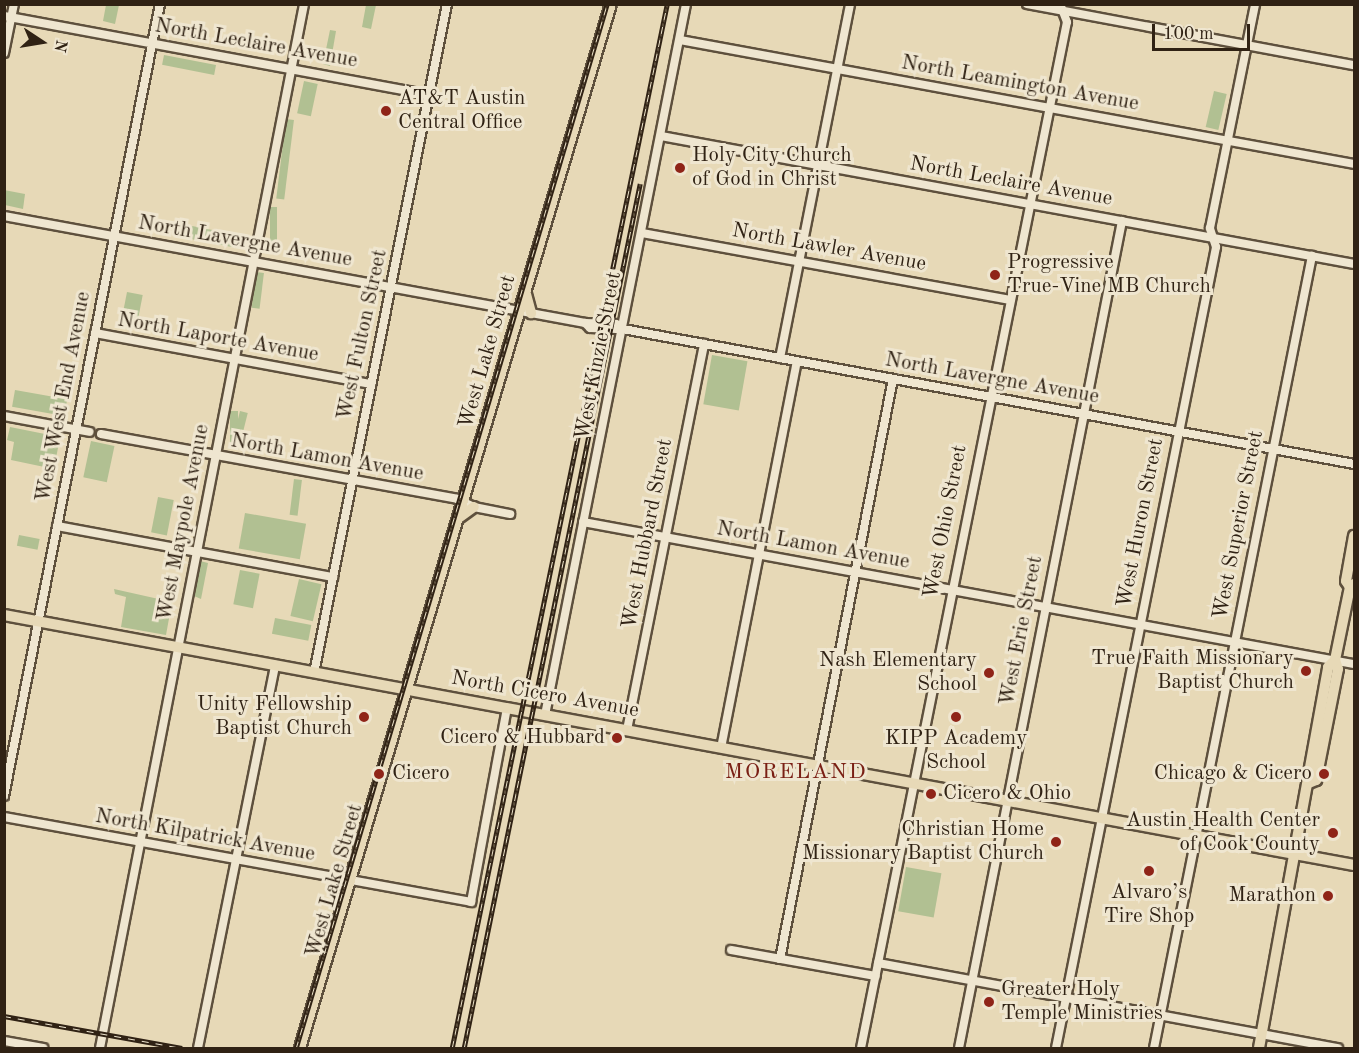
<!DOCTYPE html>
<meta charset="utf-8">
<style>
body{margin:0}
#map{position:relative;width:1359px;height:1053px;overflow:hidden;background:#e7d9b7;font-family:"Old Standard TT",serif}
div>[style]{position:absolute}
[style*='--x']{left:calc(var(--x)*1px);top:calc(var(--y)*1px);width:calc(var(--w)*1px);rotate:calc(var(--a)*1deg)}
.green>*{inset:0;background:#b1c092;transform-origin:0 0}
.roads{filter:drop-shadow(2px 0 #5e503d) drop-shadow(-2px 0 #5e503d) drop-shadow(0 2px #5e503d) drop-shadow(0 -2px #5e503d)}
.minor>*{height:8px;margin:-4px;padding:0 4px;transform-origin:4px;border-radius:4px;background:#efe6d0}
.major>*{height:10px;margin:-5px;padding:0 5px;transform-origin:5px;border-radius:5px;background:#e7d9b7}
.rail>*{height:4.5px;margin-top:-2.25px;transform-origin:0;background:repeating-linear-gradient(90deg,#efe6d0 0 7px,#302214 0 14px);box-sizing:border-box;border-block:2px solid #302214}
.dots>*{width:16px;height:16px;translate:-50% -50%;box-sizing:border-box;border:3px solid #efe6d0;border-radius:50%}
span{translate:-50% -50%;white-space:nowrap;text-align:center;line-height:1.15;-webkit-text-stroke:6px #efe6d0;paint-order:stroke}
.street-label{font-size:21px;color:#302214}
.poi-label{font-size:21px;color:#302214}
.left{translate:0 -50%;text-align:left}
.right{translate:-100% -50%;text-align:right}
.neighbourhood-label{font-size:22px;color:#7a1f14;letter-spacing:1.5px}
.frame{position:absolute;inset:0;border:6px solid #302214;pointer-events:none}
.north{position:absolute;left:12px;top:12px;width:60px;height:60px;-webkit-text-stroke:4px #efe6d0;paint-order:stroke;rotate:102deg;font-size:16px;font-weight:700;line-height:24px;text-align:center;color:#302214}
.north::after{content:'';display:block;margin:auto;width:21px;height:27px;background:#302214;clip-path:polygon(50% 0,100% 100%,50% 72%,0 100%)}
.scale{position:absolute;left:1152px;top:24px;width:98px;height:27px;box-sizing:border-box;border:3px solid #302214;border-top:0;padding-left:8px;font-size:18px;line-height:21px;white-space:nowrap;color:#302214;-webkit-text-stroke:4px #efe6d0;paint-order:stroke}
</style>
<div id="map">
<div class="green">
<i style="clip-path:polygon(106px 5px,119px 5px,115px 24px,103px 21px)"></i>
<i style="clip-path:polygon(366px 5px,376px 5px,371px 29px,362px 27px)"></i>
<i style="clip-path:polygon(330px 30px,336px 31px,330px 66px,323px 64px)"></i>
<i style="left:164px;top:55px;width:53px;height:10px;rotate:11deg"></i>
<i style="left:304px;top:81px;width:14px;height:33px;rotate:12deg"></i>
<i style="left:1214px;top:91px;width:13px;height:37px;rotate:13deg"></i>
<i style="left:286px;top:119px;width:8px;height:80px;rotate:7deg"></i>
<i style="clip-path:polygon(4px 190px,25px 194px,23px 209px,5px 205px)"></i>
<i style="left:270px;top:207px;width:7px;height:46px"></i>
<i style="left:192px;top:226px;width:52px;height:13px;rotate:11deg"></i>
<i style="left:256px;top:272px;width:8px;height:36px;rotate:7deg"></i>
<i style="left:127px;top:292px;width:16px;height:35px;rotate:11deg"></i>
<i style="left:712px;top:355px;width:36px;height:50px;rotate:10deg"></i>
<i style="left:15px;top:390px;width:53px;height:17px;rotate:10deg"></i>
<i style="left:230px;top:411px;width:8px;height:36px"></i>
<i style="left:240px;top:411px;width:8px;height:38px;rotate:14deg"></i>
<i style="clip-path:polygon(10px 427px,60px 437px,54px 469px,11px 460px,14px 442px,7px 440px)"></i>
<i style="left:91px;top:441px;width:24px;height:37px;rotate:12deg"></i>
<i style="left:294px;top:479px;width:8px;height:36px;rotate:7deg"></i>
<i style="left:158px;top:497px;width:16px;height:36px;rotate:11deg"></i>
<i style="left:245px;top:513px;width:62px;height:36px;rotate:10deg"></i>
<i style="left:19px;top:535px;width:21px;height:11px;rotate:11deg"></i>
<i style="clip-path:polygon(200px 561px,208px 563px,201px 599px,194px 596px)"></i>
<i style="left:240px;top:570px;width:20px;height:35px;rotate:11deg"></i>
<i style="left:299px;top:579px;width:23px;height:38px;rotate:13deg"></i>
<i style="clip-path:polygon(114px 589px,172px 602px,166px 635px,121px 627px,126px 597px,115px 594px)"></i>
<i style="left:275px;top:618px;width:37px;height:16px;rotate:11deg"></i>
<i style="left:906px;top:867px;width:36px;height:45px;rotate:10deg"></i>
</div>
<div class="roads">
<div class="minor">
<i style="--x:1027;--y:4;--w:333;--a:10.6"></i>
<i style="--x:4;--y:16;--w:432;--a:10.5"></i>
<i style="--x:680;--y:40;--w:685;--a:10.42"></i>
<i style="--x:4;--y:53;--w:50;--a:-78.5"></i>
<i style="--x:661;--y:136;--w:705;--a:10.46"></i>
<i style="--x:4;--y:216;--w:591;--a:10.43"></i>
<i style="--x:585;--y:323;--w:7;--a:45"></i>
<i style="--x:590;--y:328;--w:33;--a:2"></i>
<i style="--x:642;--y:233;--w:373;--a:10.3"></i>
<i style="--x:585;--y:323;--w:31;--a:2"></i>
<i style="--x:616;--y:324;--w:9;--a:36"></i>
<i style="--x:623;--y:329;--w:743;--a:10.46"></i>
<i style="--x:95;--y:333;--w:281;--a:10.5"></i>
<i style="--x:780;--y:358;--w:361;--a:-78.8"></i>
<i style="--x:4;--y:416;--w:87;--a:10.5"></i>
<i style="--x:101;--y:434;--w:362;--a:10.3"></i>
<i style="--x:457;--y:499;--w:19;--a:25"></i>
<i style="--x:474;--y:507;--w:37;--a:11"></i>
<i style="--x:583;--y:522;--w:784;--a:10.44"></i>
<i style="--x:57;--y:526;--w:281;--a:10.5"></i>
<i style="--x:314;--y:673;--w:682;--a:-78.76"></i>
<i style="--x:545;--y:715;--w:725;--a:-78.78"></i>
<i style="--x:627;--y:730;--w:394;--a:-78.7"></i>
<i style="--x:721;--y:748;--w:394;--a:-78.9"></i>
<i style="--x:4;--y:796;--w:807;--a:-78.86"></i>
<i style="--x:4;--y:817;--w:475;--a:10.3"></i>
<i style="--x:471;--y:902;--w:197;--a:-79.5"></i>
<i style="--x:731;--y:950;--w:147;--a:10.2"></i>
<i style="--x:780;--y:959;--w:591;--a:-78.98"></i>
<i style="--x:878;--y:963;--w:468;--a:10.5"></i>
<i style="--x:4;--y:1041;--w:40;--a:10"></i>
<i style="--x:100;--y:1048;--w:1064;--a:-78.94"></i>
<i style="--x:198;--y:1048;--w:391;--a:-78.6"></i>
<i style="--x:861;--y:1048;--w:1046;--a:-78.65"></i>
<i style="--x:1067;--y:22;--w:19;--a:-111"></i>
<i style="--x:959;--y:1048;--w:843;--a:-78.85"></i>
<i style="--x:1056;--y:1048;--w:817;--a:-78.7"></i>
<i style="--x:1216;--y:247;--w:20;--a:-108"></i>
<i style="--x:1210;--y:228;--w:228;--a:-78.6"></i>
<i style="--x:1154;--y:1048;--w:808;--a:-78.72"></i>
</div>
<div class="major">
<i style="--x:526;--y:294;--w:20;--a:75"></i>
<i style="--x:460;--y:517;--w:17;--a:-36"></i>
<i style="--x:1350;--y:587;--w:7;--a:-124"></i>
<i style="--x:1346;--y:581;--w:46;--a:-79.9"></i>
<i style="--x:4;--y:615;--w:1373;--a:10.49"></i>
<i style="--x:1309;--y:783;--w:8;--a:-23"></i>
<i style="--x:1316;--y:780;--w:113;--a:-78.8"></i>
<i style="--x:1338;--y:669;--w:9;--a:-108"></i>
<i style="--x:1335;--y:660;--w:75;--a:-78.4"></i>
<i style="--x:1350;--y:587;--w:5;--a:-37"></i>
<i style="--x:300;--y:1048;--w:1089;--a:-73.41"></i>
<i style="--x:1259;--y:1048;--w:387;--a:-79.7"></i>
<i style="--x:1328;--y:667;--w:10;--a:-45"></i>
</div>
</div>
<div class="rail">
<i style="--x:4;--y:1016;--w:181;--a:10.2"></i>
<i style="--x:296;--y:1048;--w:1089;--a:-73.41"></i>
<i style="--x:452;--y:1048;--w:1066;--a:-78.36"></i>
<i style="--x:464;--y:1048;--w:882;--a:-78.49"></i>
</div>
<div class="dots">
<i style="left:386px;top:111px;background:#8f2418"></i>
<i style="left:680px;top:168px;background:#8f2418"></i>
<i style="left:995px;top:275px;background:#8f2418"></i>
<i style="left:1306px;top:671px;background:#8f2418"></i>
<i style="left:989px;top:673px;background:#8f2418"></i>
<i style="left:364px;top:717px;background:#8f2418"></i>
<i style="left:956px;top:717px;background:#8f2418"></i>
<i style="left:617px;top:738px;background:#8f2418"></i>
<i style="left:379px;top:774px;background:#8f2418"></i>
<i style="left:1324px;top:774px;background:#8f2418"></i>
<i style="left:931px;top:794px;background:#8f2418"></i>
<i style="left:1333px;top:833px;background:#8f2418"></i>
<i style="left:1056px;top:842px;background:#8f2418"></i>
<i style="left:1149px;top:871px;background:#8f2418"></i>
<i style="left:1328px;top:896px;background:#8f2418"></i>
<i style="left:989px;top:1002px;background:#8f2418"></i>
</div>
<div class="street-label">
<span style="left:256px;top:44px;rotate:10deg">North Leclaire Avenue</span>
<span style="left:1020px;top:84px;rotate:10deg">North Leamington Avenue</span>
<span style="left:1011px;top:182px;rotate:10deg">North Leclaire Avenue</span>
<span style="left:245px;top:242px;rotate:10deg">North Lavergne Avenue</span>
<span style="left:829px;top:248px;rotate:10deg">North Lawler Avenue</span>
<span style="left:363px;top:335px;rotate:-78deg">West Fulton Street</span>
<span style="left:218px;top:338px;rotate:10deg">North Laporte Avenue</span>
<span style="left:488px;top:352px;rotate:-74deg">West Lake Street</span>
<span style="left:599px;top:356px;rotate:-79deg">West Kinzie Street</span>
<span style="left:992px;top:379px;rotate:10deg">North Lavergne Avenue</span>
<span style="left:64px;top:397px;rotate:-79deg">West West End Avenue</span>
<span style="left:327px;top:458px;rotate:10deg">North Lamon Avenue</span>
<span style="left:946px;top:522px;rotate:-79deg">West Ohio Street</span>
<span style="left:184px;top:523px;rotate:-79deg">West Maypole Avenue</span>
<span style="left:1141px;top:523px;rotate:-79deg">West Huron Street</span>
<span style="left:1239px;top:525px;rotate:-79deg">West Superior Street</span>
<span style="left:648px;top:534px;rotate:-79deg">West Hubbard Street</span>
<span style="left:813px;top:546px;rotate:10deg">North Lamon Avenue</span>
<span style="left:1022px;top:631px;rotate:-79deg">West Erie Street</span>
<span style="left:545px;top:695px;rotate:10deg">North Cicero Avenue</span>
<span style="left:205px;top:836px;rotate:10deg">North Kilpatrick Avenue</span>
<span style="left:335px;top:881px;rotate:-74deg">West Lake Street</span>
</div>
<div class="poi-label">
<span class="left" style="left:398px;top:111px">AT&amp;T Austin<br>Central Office</span>
<span class="left" style="left:692px;top:168px">Holy City Church<br>of God in Christ</span>
<span class="left" style="left:1007px;top:275px">Progressive<br>True-Vine MB Church</span>
<span class="right" style="left:1294px;top:671px">True Faith Missionary<br>Baptist Church</span>
<span class="right" style="left:977px;top:673px">Nash Elementary<br>School</span>
<span class="right" style="left:352px;top:717px">Unity Fellowship<br>Baptist Church</span>
<span class="right" style="left:605px;top:738px">Cicero &amp; Hubbard</span>
<span style="left:956px;top:751px">KIPP Academy<br>School</span>
<span class="left" style="left:392px;top:774px">Cicero</span>
<span class="right" style="left:1312px;top:774px">Chicago &amp; Cicero</span>
<span class="left" style="left:943px;top:794px">Cicero &amp; Ohio</span>
<span class="right" style="left:1320px;top:833px">Austin Health Center<br>of Cook County</span>
<span class="right" style="left:1044px;top:842px">Christian Home<br>Missionary Baptist Church</span>
<span style="left:1149px;top:905px">Alvaro’s<br>Tire Shop</span>
<span class="right" style="left:1316px;top:896px">Marathon</span>
<span class="left" style="left:1001px;top:1002px">Greater Holy<br>Temple Ministries</span>
</div>
<div class="neighbourhood-label">
<span style="left:796px;top:773px">MORELAND</span>
</div>
<div class="frame"></div>
<div class="north">N</div>
<div class="scale">100 m</div>
</div>
